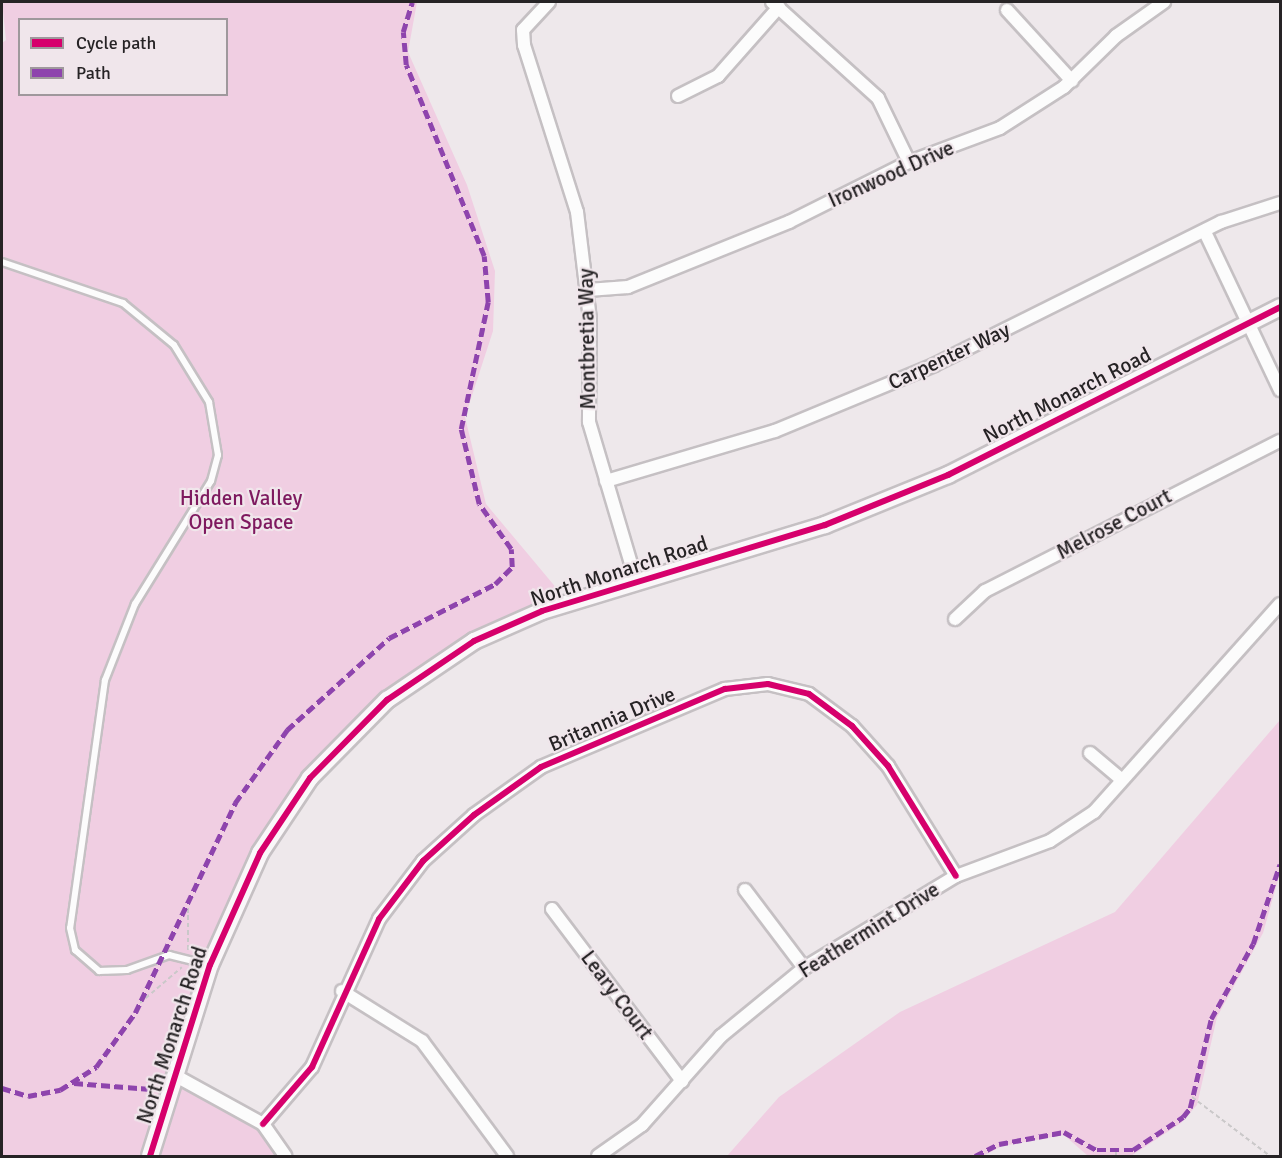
<!DOCTYPE html>
<style>
body{margin:0}
#map{position:relative;width:1282px;height:1158px;overflow:hidden;background:#eee8eb;font-family:Signika,sans-serif}
div>[style]{position:absolute}
[style*='--x']{left:calc(var(--x)*1px);top:calc(var(--y)*1px);width:calc(var(--w)*1px);rotate:calc(var(--a)*1deg)}
.green>*{inset:0;background:#f0cee2}
.path>*{height:2px;margin-top:-1px;transform-origin:0;background:repeating-linear-gradient(90deg,#cac8c9 0 4.5px,transparent 0 7.5px)}
.roads{filter:drop-shadow(2px 0 #c5c0c3) drop-shadow(-2px 0 #c5c0c3) drop-shadow(0 2px #c5c0c3) drop-shadow(0 -2px #c5c0c3)}
.lane>*{height:6px;margin:-3px;padding:0 3px;transform-origin:3px;border-radius:3px;background:#fcfcfc}
.street>*{height:12px;margin:-6px;padding:0 6px;transform-origin:6px;border-radius:6px;background:#fcfcfc}
.secondary>*{height:16px;margin:-8px;padding:0 8px;transform-origin:8px;border-radius:8px;background:#faf7f9}
.quiet>*{height:4.5px;margin-top:-2.25px;transform-origin:0;background:repeating-linear-gradient(90deg,#8e44ad 0 9px,transparent 0 13.5px)}
.cycleway>*{height:6px;margin:-3px;padding:0 3px;transform-origin:3px;border-radius:3px;background:#d6006c}
span{translate:-50% -50%;white-space:nowrap;text-align:center;line-height:1.15;-webkit-text-stroke:4.5px #f0e6eb;paint-order:stroke}
.street-label{font-size:21px;color:#262325}
.park-label{font-size:21px;color:#7e195f}
.frame{position:absolute;inset:0;border:3px solid #262325;pointer-events:none}
.legend{position:absolute;left:18px;top:18px;width:210px;height:78px;box-sizing:border-box;background:#f0e6eb;border:2px solid #9f989c;margin:0;padding:8px 10px;list-style:none;font-size:18px;color:#262325}
.legend li{display:flex;align-items:center;gap:12px;height:30px}
.legend b{width:30px;border:2px solid #9f989c}
</style>
<div id="map">
<div class="green">
<i style="clip-path:polygon(evenodd,2px 2px,417px 2px,408px 52px,467px 185px,495px 271px,493px 331px,465px 417px,486px 504px,568px 602px,474px 641px,357px 726px,260px 853px,176px 1075px,263px 1124px,285px 1156px,2px 1156px,2px 43px,6px 40px,2px 2px,20px 20px,226px 20px,226px 94px,20px 94px,20px 20px)"></i>
<i style="clip-path:polygon(1280px 720px,1280px 873px,1263px 933px,1217px 1017px,1197px 1105px,1181px 1123px,1131px 1156px,1088px 1156px,1064px 1135px,1002px 1146px,983px 1156px,727px 1156px,779px 1097px,900px 1012px,1115px 912px)"></i>
</div>
<div class="path">
<i style="--x:188;--y:950;--w:45;--a:-90"></i>
<i style="--x:140;--y:1003;--w:55;--a:-40.6"></i>
<i style="--x:1192;--y:1097;--w:98;--a:37.1"></i>
<i style="--x:1116;--y:1156;--w:6;--a:-90"></i>
</div>
<div class="roads">
<div class="lane">
<i style="--x:2;--y:262;--w:128;--a:18.7"></i>
<i style="--x:123;--y:303;--w:66;--a:39.5"></i>
<i style="--x:174;--y:345;--w:67;--a:58.4"></i>
<i style="--x:209;--y:402;--w:54;--a:80.4"></i>
<i style="--x:218;--y:455;--w:27;--a:105"></i>
<i style="--x:211;--y:481;--w:145;--a:121.7"></i>
<i style="--x:135;--y:604;--w:82;--a:111.5"></i>
<i style="--x:105;--y:680;--w:250;--a:98"></i>
<i style="--x:70;--y:928;--w:23;--a:77"></i>
<i style="--x:75;--y:950;--w:32;--a:41"></i>
<i style="--x:99;--y:971;--w:28;--a:-2"></i>
<i style="--x:127;--y:970;--w:45;--a:-19.7"></i>
<i style="--x:169;--y:955;--w:41;--a:14"></i>
</div>
<div class="street">
<i style="--x:549;--y:2;--w:38;--a:133"></i>
<i style="--x:523;--y:30;--w:15;--a:86"></i>
<i style="--x:524;--y:45;--w:175;--a:72.4"></i>
<i style="--x:577;--y:212;--w:109;--a:83.1"></i>
<i style="--x:590;--y:320;--w:102;--a:90.6"></i>
<i style="--x:589;--y:422;--w:166;--a:73.5"></i>
<i style="--x:772;--y:2;--w:143;--a:42.2"></i>
<i style="--x:878;--y:98;--w:71;--a:64.2"></i>
<i style="--x:1007;--y:10;--w:96;--a:47.5"></i>
<i style="--x:678;--y:96;--w:45;--a:-26.6"></i>
<i style="--x:718;--y:76;--w:92;--a:-48.5"></i>
<i style="--x:1205;--y:232;--w:175;--a:64.6"></i>
<i style="--x:588;--y:290;--w:40;--a:-4.3"></i>
<i style="--x:628;--y:287;--w:174;--a:-22"></i>
<i style="--x:789;--y:222;--w:134;--a:-26.6"></i>
<i style="--x:909;--y:162;--w:97;--a:-20.5"></i>
<i style="--x:1000;--y:128;--w:76;--a:-32.6"></i>
<i style="--x:1064;--y:87;--w:73;--a:-44.4"></i>
<i style="--x:1116;--y:36;--w:59;--a:-35.3"></i>
<i style="--x:606;--y:481;--w:176;--a:-16.5"></i>
<i style="--x:775;--y:431;--w:172;--a:-22.5"></i>
<i style="--x:934;--y:365;--w:321;--a:-26.5"></i>
<i style="--x:1221;--y:222;--w:62;--a:-17.9"></i>
<i style="--x:955;--y:619;--w:41;--a:-43"></i>
<i style="--x:985;--y:591;--w:331;--a:-27"></i>
<i style="--x:1090;--y:753;--w:40;--a:40"></i>
<i style="--x:745;--y:890;--w:98;--a:52.9"></i>
<i style="--x:552;--y:909;--w:216;--a:52.9"></i>
<i style="--x:342;--y:991;--w:94;--a:32"></i>
<i style="--x:422;--y:1041;--w:143;--a:53.5"></i>
<i style="--x:176;--y:1076;--w:99;--a:28.9"></i>
<i style="--x:263;--y:1124;--w:39;--a:55"></i>
<i style="--x:263;--y:1124;--w:75;--a:-49.3"></i>
<i style="--x:312;--y:1067;--w:162;--a:-65.6"></i>
<i style="--x:379;--y:919;--w:73;--a:-52.8"></i>
<i style="--x:423;--y:861;--w:69;--a:-42"></i>
<i style="--x:474;--y:815;--w:82;--a:-35.6"></i>
<i style="--x:541;--y:767;--w:200;--a:-23"></i>
<i style="--x:725;--y:689;--w:43;--a:-6.6"></i>
<i style="--x:768;--y:684;--w:42;--a:13.7"></i>
<i style="--x:809;--y:694;--w:54;--a:36.7"></i>
<i style="--x:852;--y:726;--w:54;--a:48"></i>
<i style="--x:888;--y:766;--w:129;--a:58.3"></i>
<i style="--x:598;--y:1156;--w:54;--a:-35.2"></i>
<i style="--x:642;--y:1125;--w:119;--a:-48.4"></i>
<i style="--x:721;--y:1036;--w:107;--a:-39.3"></i>
<i style="--x:804;--y:968;--w:178;--a:-31.2"></i>
<i style="--x:956;--y:876;--w:100;--a:-20.4"></i>
<i style="--x:1050;--y:841;--w:53;--a:-33.4"></i>
<i style="--x:1094;--y:812;--w:279;--a:-48.2"></i>
</div>
<div class="secondary">
<i style="--x:150;--y:1156;--w:200;--a:-72.6"></i>
<i style="--x:210;--y:965;--w:123;--a:-65.9"></i>
<i style="--x:260;--y:853;--w:90;--a:-56.3"></i>
<i style="--x:310;--y:778;--w:110;--a:-45.4"></i>
<i style="--x:387;--y:700;--w:105;--a:-34.1"></i>
<i style="--x:474;--y:641;--w:74;--a:-23.8"></i>
<i style="--x:542;--y:611;--w:296;--a:-16.9"></i>
<i style="--x:825;--y:525;--w:133;--a:-22.1"></i>
<i style="--x:948;--y:475;--w:372;--a:-26.8"></i>
</div>
</div>
<div class="quiet">
<i style="--x:74;--y:1083;--w:77;--a:4.5"></i>
<i style="--x:2;--y:1088;--w:27;--a:17"></i>
<i style="--x:28;--y:1096;--w:33;--a:-11"></i>
<i style="--x:60;--y:1090;--w:43;--a:-32.6"></i>
<i style="--x:96;--y:1067;--w:67;--a:-54.2"></i>
<i style="--x:135;--y:1013;--w:233;--a:-64.5"></i>
<i style="--x:235;--y:803;--w:90;--a:-54.5"></i>
<i style="--x:287;--y:730;--w:137;--a:-42"></i>
<i style="--x:389;--y:638;--w:119;--a:-27"></i>
<i style="--x:495;--y:584;--w:24;--a:-45"></i>
<i style="--x:512;--y:567;--w:18;--a:-93"></i>
<i style="--x:511;--y:549;--w:55;--a:-125.4"></i>
<i style="--x:479;--y:504;--w:77;--a:-103.5"></i>
<i style="--x:461;--y:429;--w:130;--a:-78"></i>
<i style="--x:488;--y:302;--w:46;--a:-95"></i>
<i style="--x:484;--y:256;--w:206;--a:-112.2"></i>
<i style="--x:406;--y:65;--w:33;--a:-95"></i>
<i style="--x:403;--y:32;--w:31;--a:-73"></i>
<i style="--x:975;--y:1156;--w:27;--a:-27"></i>
<i style="--x:999;--y:1144;--w:66;--a:-10.5"></i>
<i style="--x:1064;--y:1132;--w:38;--a:29"></i>
<i style="--x:1097;--y:1150;--w:36;--a:0"></i>
<i style="--x:1133;--y:1150;--w:60;--a:-33.4"></i>
<i style="--x:1183;--y:1117;--w:11;--a:-52"></i>
<i style="--x:1190;--y:1108;--w:91;--a:-76.7"></i>
<i style="--x:1211;--y:1019;--w:86;--a:-60.8"></i>
<i style="--x:1253;--y:944;--w:84;--a:-71.4"></i>
</div>
<div class="cycleway">
<i style="--x:263;--y:1124;--w:75;--a:-49.3"></i>
<i style="--x:312;--y:1067;--w:162;--a:-65.6"></i>
<i style="--x:379;--y:919;--w:73;--a:-52.8"></i>
<i style="--x:423;--y:861;--w:69;--a:-42"></i>
<i style="--x:474;--y:815;--w:82;--a:-35.6"></i>
<i style="--x:541;--y:767;--w:200;--a:-23"></i>
<i style="--x:725;--y:689;--w:43;--a:-6.6"></i>
<i style="--x:768;--y:684;--w:42;--a:13.7"></i>
<i style="--x:809;--y:694;--w:54;--a:36.7"></i>
<i style="--x:852;--y:726;--w:54;--a:48"></i>
<i style="--x:888;--y:766;--w:129;--a:58.3"></i>
<i style="--x:150;--y:1156;--w:200;--a:-72.6"></i>
<i style="--x:210;--y:965;--w:123;--a:-65.9"></i>
<i style="--x:260;--y:853;--w:90;--a:-56.3"></i>
<i style="--x:310;--y:778;--w:110;--a:-45.4"></i>
<i style="--x:387;--y:700;--w:105;--a:-34.1"></i>
<i style="--x:474;--y:641;--w:74;--a:-23.8"></i>
<i style="--x:542;--y:611;--w:296;--a:-16.9"></i>
<i style="--x:825;--y:525;--w:133;--a:-22.1"></i>
<i style="--x:948;--y:475;--w:372;--a:-26.8"></i>
</div>
<div class="street-label">
<span style="left:891px;top:174px;rotate:-24deg">Ironwood Drive</span>
<span style="left:587px;top:339px;rotate:-91deg">Montbretia Way</span>
<span style="left:949px;top:356px;rotate:-25deg">Carpenter Way</span>
<span style="left:1067px;top:395px;rotate:-27deg">North Monarch Road</span>
<span style="left:1114px;top:524px;rotate:-28deg">Melrose Court</span>
<span style="left:619px;top:571px;rotate:-18deg">North Monarch Road</span>
<span style="left:612px;top:719px;rotate:-23deg">Britannia Drive</span>
<span style="left:869px;top:930px;rotate:-32deg">Feathermint Drive</span>
<span style="left:617px;top:995px;rotate:53deg">Leary Court</span>
<span style="left:172px;top:1035px;rotate:-72deg">North Monarch Road</span>
</div>
<div class="park-label">
<span style="left:241px;top:510px">Hidden Valley<br>Open Space</span>
</div>
<div class="frame"></div>
<ul class="legend">
<li><b style="height:8px;background:#d6006c"></b>Cycle path</li>
<li><b style="height:8px;background:#8e44ad"></b>Path</li>
</ul>
</div>
